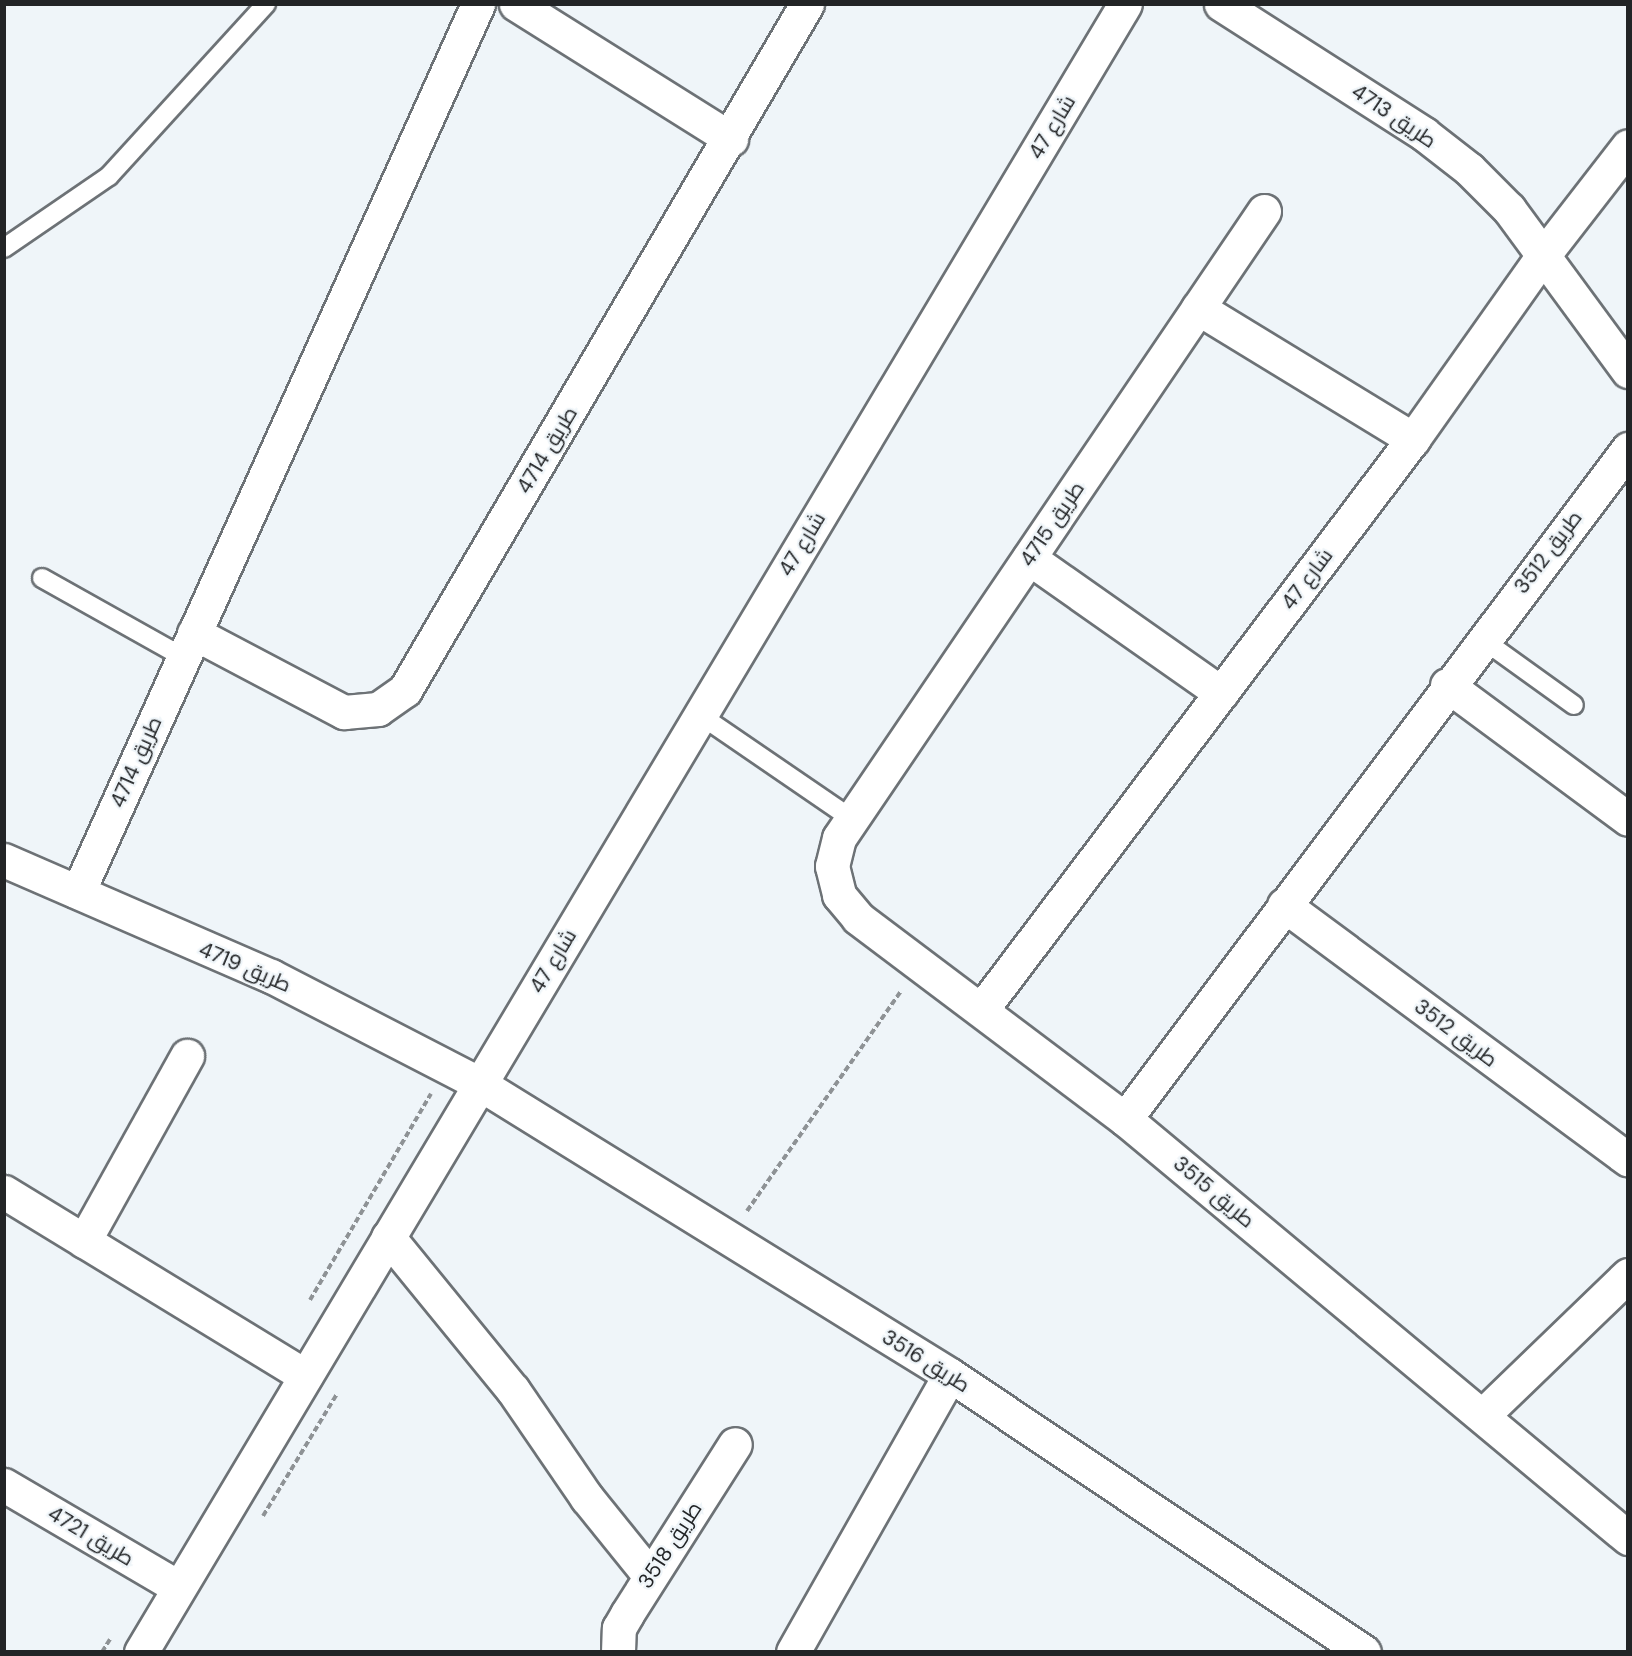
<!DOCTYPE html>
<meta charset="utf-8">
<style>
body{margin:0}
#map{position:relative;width:1632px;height:1656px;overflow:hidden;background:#eff5f9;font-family:"DM Sans",Cairo,sans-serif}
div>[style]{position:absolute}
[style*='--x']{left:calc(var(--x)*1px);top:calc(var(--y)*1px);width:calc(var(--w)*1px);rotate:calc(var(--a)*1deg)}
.path>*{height:4px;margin-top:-2px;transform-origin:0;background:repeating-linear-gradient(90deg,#8e9295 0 6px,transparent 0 9px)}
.roads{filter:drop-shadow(2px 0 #6d7276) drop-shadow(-2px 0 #6d7276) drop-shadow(0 2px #6d7276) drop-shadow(0 -2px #6d7276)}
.lane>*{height:18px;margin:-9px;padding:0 9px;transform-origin:9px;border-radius:9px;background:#fff}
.street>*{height:33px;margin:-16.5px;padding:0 16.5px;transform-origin:16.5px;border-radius:16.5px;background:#fff}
span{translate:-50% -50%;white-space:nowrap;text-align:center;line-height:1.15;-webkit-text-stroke:4.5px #eff5f9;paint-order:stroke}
.street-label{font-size:21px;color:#222426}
.frame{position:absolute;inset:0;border:6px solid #222426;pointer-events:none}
</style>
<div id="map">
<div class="path">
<i style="--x:747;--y:1211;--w:269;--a:-55"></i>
<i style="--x:310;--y:1300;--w:239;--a:-59.6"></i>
<i style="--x:263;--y:1516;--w:143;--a:-58.8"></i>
<i style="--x:102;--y:1652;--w:15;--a:-58"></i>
</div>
<div class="roads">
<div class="lane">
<i style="--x:4;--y:248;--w:127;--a:-34.4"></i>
<i style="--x:109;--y:176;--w:233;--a:-47.6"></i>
<i style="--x:42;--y:578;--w:162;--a:29.3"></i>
<i style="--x:1482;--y:639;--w:113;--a:35.7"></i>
<i style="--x:700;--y:715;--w:184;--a:34.4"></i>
</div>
<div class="street">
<i style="--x:516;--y:4;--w:254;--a:32.1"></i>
<i style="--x:1221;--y:4;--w:241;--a:32.6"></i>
<i style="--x:1424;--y:134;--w:57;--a:37.9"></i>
<i style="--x:1469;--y:169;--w:57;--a:45"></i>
<i style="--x:1509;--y:209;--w:201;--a:53.7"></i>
<i style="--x:1264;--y:211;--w:757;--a:124.13"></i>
<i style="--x:839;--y:838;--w:29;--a:104"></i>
<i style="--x:832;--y:866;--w:30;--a:76"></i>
<i style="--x:839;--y:895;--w:30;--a:50"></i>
<i style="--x:858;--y:918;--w:334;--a:37"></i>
<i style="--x:1125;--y:1119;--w:655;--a:39.79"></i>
<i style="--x:1198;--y:308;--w:252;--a:31.4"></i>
<i style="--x:1029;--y:558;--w:235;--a:35.1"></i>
<i style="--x:194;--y:633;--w:170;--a:27.8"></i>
<i style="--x:344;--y:712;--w:34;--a:-5"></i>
<i style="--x:378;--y:709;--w:33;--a:-35"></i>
<i style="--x:405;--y:690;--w:795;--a:-59.63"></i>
<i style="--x:1447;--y:685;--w:225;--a:36.5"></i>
<i style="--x:4;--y:860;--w:291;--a:23.5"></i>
<i style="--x:271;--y:976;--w:235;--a:27.3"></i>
<i style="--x:480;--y:1084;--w:553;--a:31.76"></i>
<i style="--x:950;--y:1375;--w:498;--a:33.8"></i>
<i style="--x:78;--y:892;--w:974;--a:-65.75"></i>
<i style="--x:1284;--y:905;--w:428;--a:36.5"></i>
<i style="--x:982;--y:1009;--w:715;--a:-52.91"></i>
<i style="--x:1413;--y:439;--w:223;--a:-54.7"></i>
<i style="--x:1542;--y:257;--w:140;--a:-52.2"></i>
<i style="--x:1125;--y:1119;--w:838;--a:-53.1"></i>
<i style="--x:4;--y:1192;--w:353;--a:31.4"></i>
<i style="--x:388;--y:1237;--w:198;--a:50.8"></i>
<i style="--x:513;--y:1390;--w:131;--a:55.6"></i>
<i style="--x:587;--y:1498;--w:100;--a:51.1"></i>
<i style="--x:84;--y:1241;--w:212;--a:-60.9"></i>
<i style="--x:1484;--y:1414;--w:200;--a:-44"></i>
<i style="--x:4;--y:1485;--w:202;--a:30.4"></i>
<i style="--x:141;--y:1652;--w:1919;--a:-59.16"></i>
<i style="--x:618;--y:1652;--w:24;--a:-88"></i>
<i style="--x:619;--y:1628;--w:16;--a:-60"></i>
<i style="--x:627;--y:1614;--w:201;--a:-57.6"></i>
<i style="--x:793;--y:1652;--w:318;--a:-60.5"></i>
</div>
</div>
<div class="street-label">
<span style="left:1394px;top:116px;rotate:34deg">طريق 4713</span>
<span style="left:1052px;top:127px;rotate:-59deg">شارع 47</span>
<span style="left:547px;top:450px;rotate:-59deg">طريق 4714</span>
<span style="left:1052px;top:524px;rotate:-56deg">طريق 4715</span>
<span style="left:802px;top:544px;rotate:-59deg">شارع 47</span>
<span style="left:1548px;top:552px;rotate:-53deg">طريق 3512</span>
<span style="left:1307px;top:579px;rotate:-53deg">شارع 47</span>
<span style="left:136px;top:762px;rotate:-66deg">طريق 4714</span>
<span style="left:553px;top:961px;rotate:-59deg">شارع 47</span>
<span style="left:245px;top:967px;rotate:23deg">طريق 4719</span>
<span style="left:1456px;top:1033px;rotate:37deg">طريق 3512</span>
<span style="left:1214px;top:1192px;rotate:40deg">طريق 3515</span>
<span style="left:926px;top:1361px;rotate:32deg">طريق 3516</span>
<span style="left:91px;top:1536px;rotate:31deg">طريق 4721</span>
<span style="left:670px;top:1545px;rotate:-57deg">طريق 3518</span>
</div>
<div class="frame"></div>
</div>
